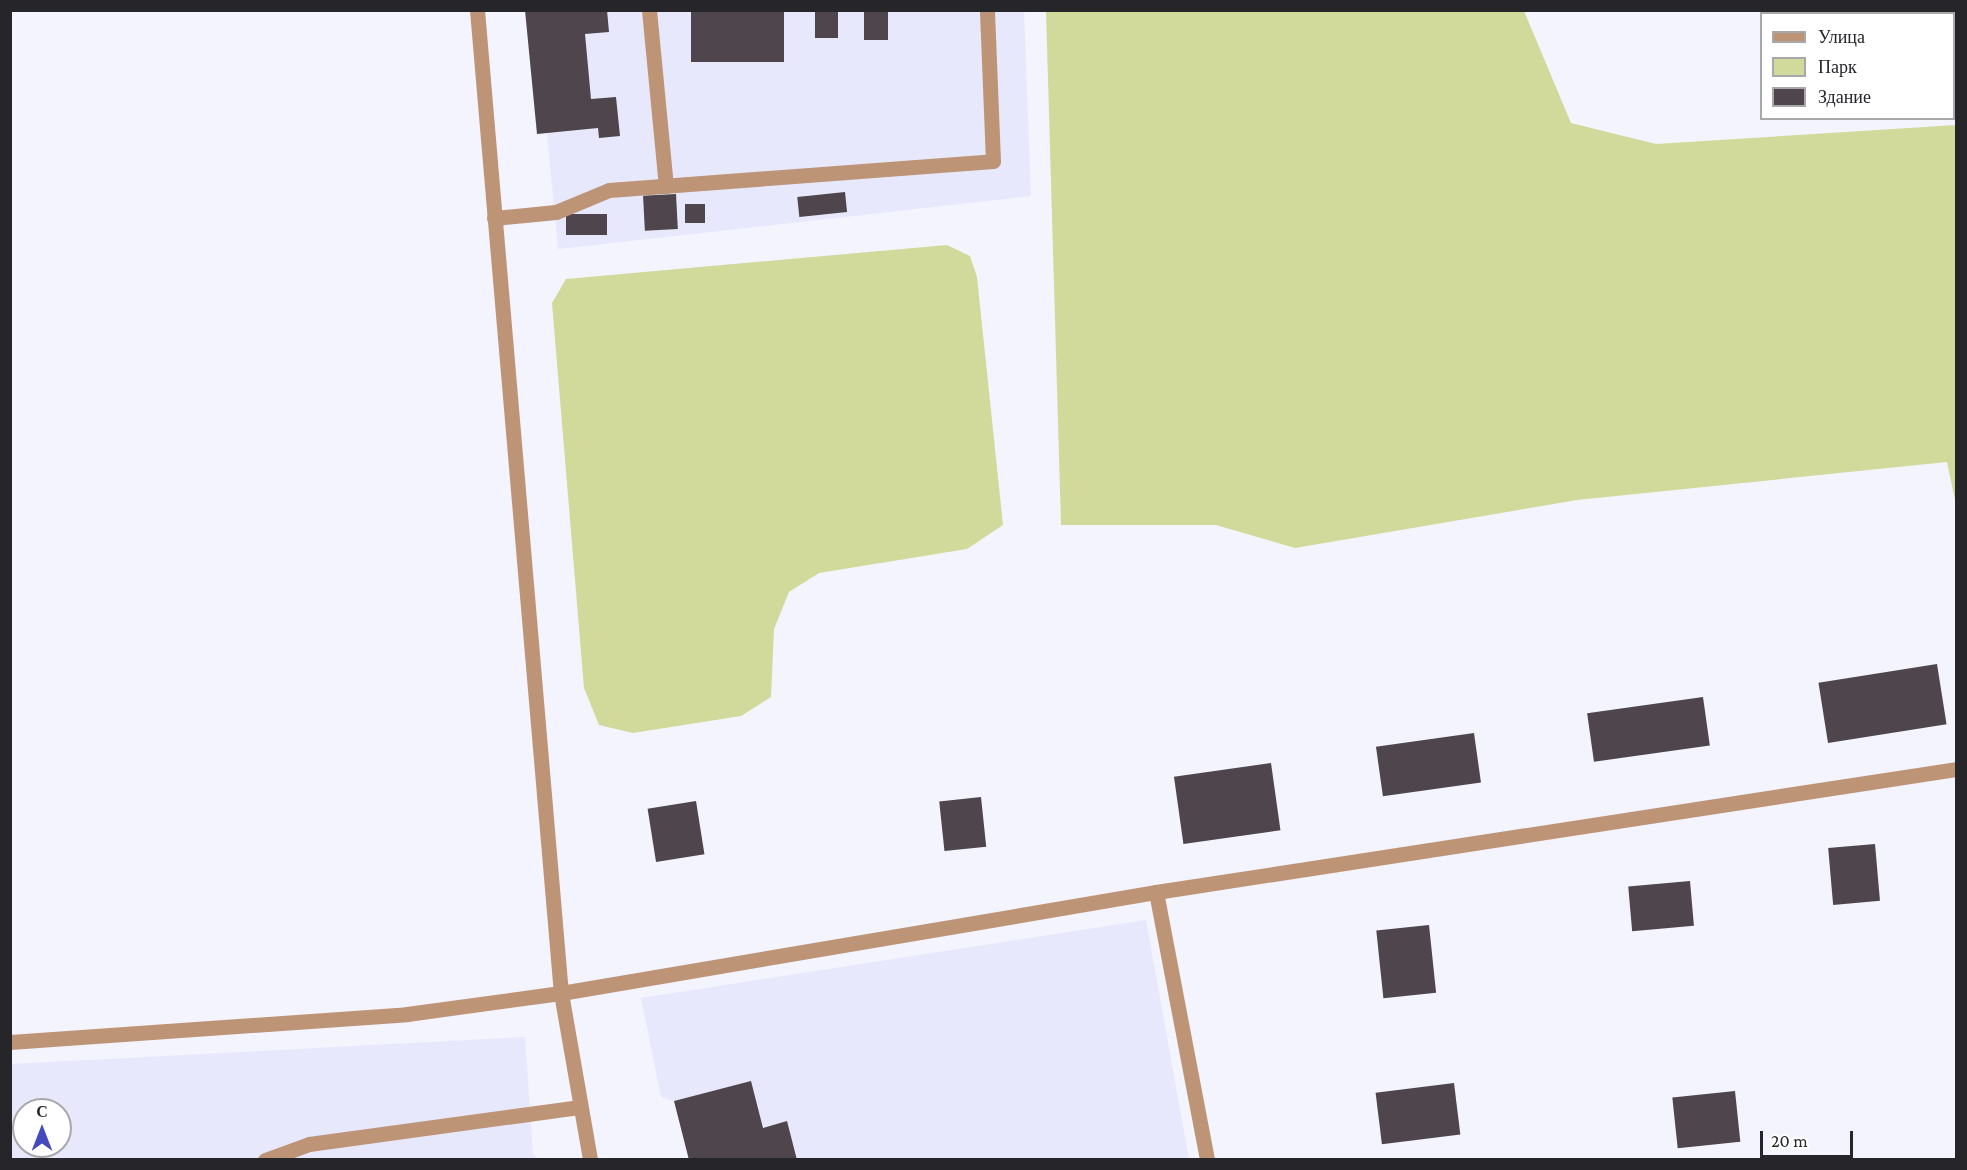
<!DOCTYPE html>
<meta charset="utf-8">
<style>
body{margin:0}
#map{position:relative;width:1967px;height:1170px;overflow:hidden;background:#f3f4fe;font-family:"Crimson Pro",serif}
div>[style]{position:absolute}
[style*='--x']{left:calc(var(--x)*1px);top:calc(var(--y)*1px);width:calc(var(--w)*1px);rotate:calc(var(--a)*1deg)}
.built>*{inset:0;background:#e7e8fc}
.green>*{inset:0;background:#d2da9b}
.building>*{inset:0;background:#4f454c;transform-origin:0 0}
.service>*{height:15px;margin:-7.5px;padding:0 7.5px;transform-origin:7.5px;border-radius:7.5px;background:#bd9476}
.minor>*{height:15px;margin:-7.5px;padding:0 7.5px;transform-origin:7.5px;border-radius:7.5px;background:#bd9476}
.tertiary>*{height:15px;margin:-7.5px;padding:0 7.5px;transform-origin:7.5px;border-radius:7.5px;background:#bd9476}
span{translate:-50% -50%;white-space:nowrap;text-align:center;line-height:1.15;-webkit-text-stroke:6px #fff;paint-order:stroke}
.frame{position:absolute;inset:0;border:12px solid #25252a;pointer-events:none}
.legend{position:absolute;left:1760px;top:12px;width:195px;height:108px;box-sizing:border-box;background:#fff;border:2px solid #a8a8aa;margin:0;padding:8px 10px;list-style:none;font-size:18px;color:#25252a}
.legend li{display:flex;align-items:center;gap:12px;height:30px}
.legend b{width:30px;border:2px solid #a8a8aa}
.north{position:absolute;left:12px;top:1098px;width:60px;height:60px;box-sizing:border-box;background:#fff;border:2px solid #a8a8aa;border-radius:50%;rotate:0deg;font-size:16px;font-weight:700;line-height:24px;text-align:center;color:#25252a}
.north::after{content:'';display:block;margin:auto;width:21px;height:27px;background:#4549be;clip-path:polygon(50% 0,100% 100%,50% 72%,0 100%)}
.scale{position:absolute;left:1760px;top:1131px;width:93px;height:27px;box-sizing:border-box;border:3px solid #25252a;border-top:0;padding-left:8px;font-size:18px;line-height:21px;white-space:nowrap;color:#25252a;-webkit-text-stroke:4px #fff;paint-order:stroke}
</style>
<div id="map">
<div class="built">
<i style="clip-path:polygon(525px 11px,1024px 11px,1031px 196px,558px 249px,547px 133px,537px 134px)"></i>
<i style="clip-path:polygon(1146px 920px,1189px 1159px,689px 1159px,674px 1101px,661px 1097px,641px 998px)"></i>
<i style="clip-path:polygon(evenodd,525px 1037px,533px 1154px,538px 1159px,11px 1160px,11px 1064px,525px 1037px,24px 1110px,60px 1110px,60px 1146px,24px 1146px,24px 1110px)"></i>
</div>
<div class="green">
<i style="clip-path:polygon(1046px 11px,1524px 11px,1571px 123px,1656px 144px,1956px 125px,1956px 505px,1947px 462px,1577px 500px,1295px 548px,1216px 525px,1061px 525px)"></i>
<i style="clip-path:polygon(947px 245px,970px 256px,977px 277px,1003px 525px,967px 549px,819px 573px,789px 592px,774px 629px,771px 697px,741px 716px,633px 733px,599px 725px,584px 688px,552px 303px,566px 279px)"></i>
</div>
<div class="building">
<i style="clip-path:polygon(525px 10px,607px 10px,609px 32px,585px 34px,591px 99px,616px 97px,620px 136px,599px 138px,598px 128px,537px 134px)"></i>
<i style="left:691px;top:10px;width:93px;height:52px"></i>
<i style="left:815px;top:10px;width:23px;height:28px"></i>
<i style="left:864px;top:10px;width:24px;height:30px"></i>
<i style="left:845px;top:192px;width:20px;height:48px;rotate:84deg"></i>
<i style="left:676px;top:194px;width:35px;height:33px;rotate:87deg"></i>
<i style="left:685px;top:204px;width:20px;height:19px"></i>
<i style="left:607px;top:214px;width:21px;height:41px;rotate:90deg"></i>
<i style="left:1937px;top:664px;width:61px;height:120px;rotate:81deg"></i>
<i style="left:1703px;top:697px;width:49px;height:117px;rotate:82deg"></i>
<i style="left:1474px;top:733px;width:50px;height:99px;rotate:82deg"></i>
<i style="left:1271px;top:763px;width:68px;height:98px;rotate:82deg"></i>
<i style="left:981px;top:797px;width:50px;height:42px;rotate:84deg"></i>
<i style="left:696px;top:801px;width:54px;height:49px;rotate:81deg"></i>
<i style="left:1875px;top:844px;width:57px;height:47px;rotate:85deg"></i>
<i style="left:1690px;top:881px;width:45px;height:62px;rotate:85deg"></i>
<i style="left:1429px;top:925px;width:68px;height:53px;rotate:84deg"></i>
<i style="clip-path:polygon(751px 1081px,763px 1128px,787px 1121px,797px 1160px,689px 1160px,674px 1101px)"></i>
<i style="left:1454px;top:1083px;width:52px;height:79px;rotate:83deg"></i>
<i style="left:1735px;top:1091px;width:51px;height:63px;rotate:84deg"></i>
</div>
<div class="service">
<i style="--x:649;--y:10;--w:177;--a:84.5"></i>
<i style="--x:494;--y:218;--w:62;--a:-5.5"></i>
<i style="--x:556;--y:212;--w:57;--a:-22.5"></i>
<i style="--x:609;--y:190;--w:385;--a:-4.3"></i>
<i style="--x:993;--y:161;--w:151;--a:-92.3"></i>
<i style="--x:10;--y:1042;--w:398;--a:-4"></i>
<i style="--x:407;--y:1014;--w:155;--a:-7.8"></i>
<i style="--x:265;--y:1160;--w:47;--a:-20"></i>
<i style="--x:309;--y:1144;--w:272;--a:-7.8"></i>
</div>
<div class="minor">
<i style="--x:1156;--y:892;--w:273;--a:79.2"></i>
<i style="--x:561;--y:993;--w:604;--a:-9.63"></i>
<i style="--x:1156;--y:892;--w:809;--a:-8.74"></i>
</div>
<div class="tertiary">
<i style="--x:477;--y:10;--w:987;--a:85.12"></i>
<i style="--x:561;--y:993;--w:169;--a:80.1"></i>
</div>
<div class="frame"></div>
<ul class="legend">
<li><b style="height:8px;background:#bd9476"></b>Улица</li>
<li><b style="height:16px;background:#d2da9b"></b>Парк</li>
<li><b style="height:16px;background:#4f454c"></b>Здание</li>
</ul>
<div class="north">С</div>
<div class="scale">20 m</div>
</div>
